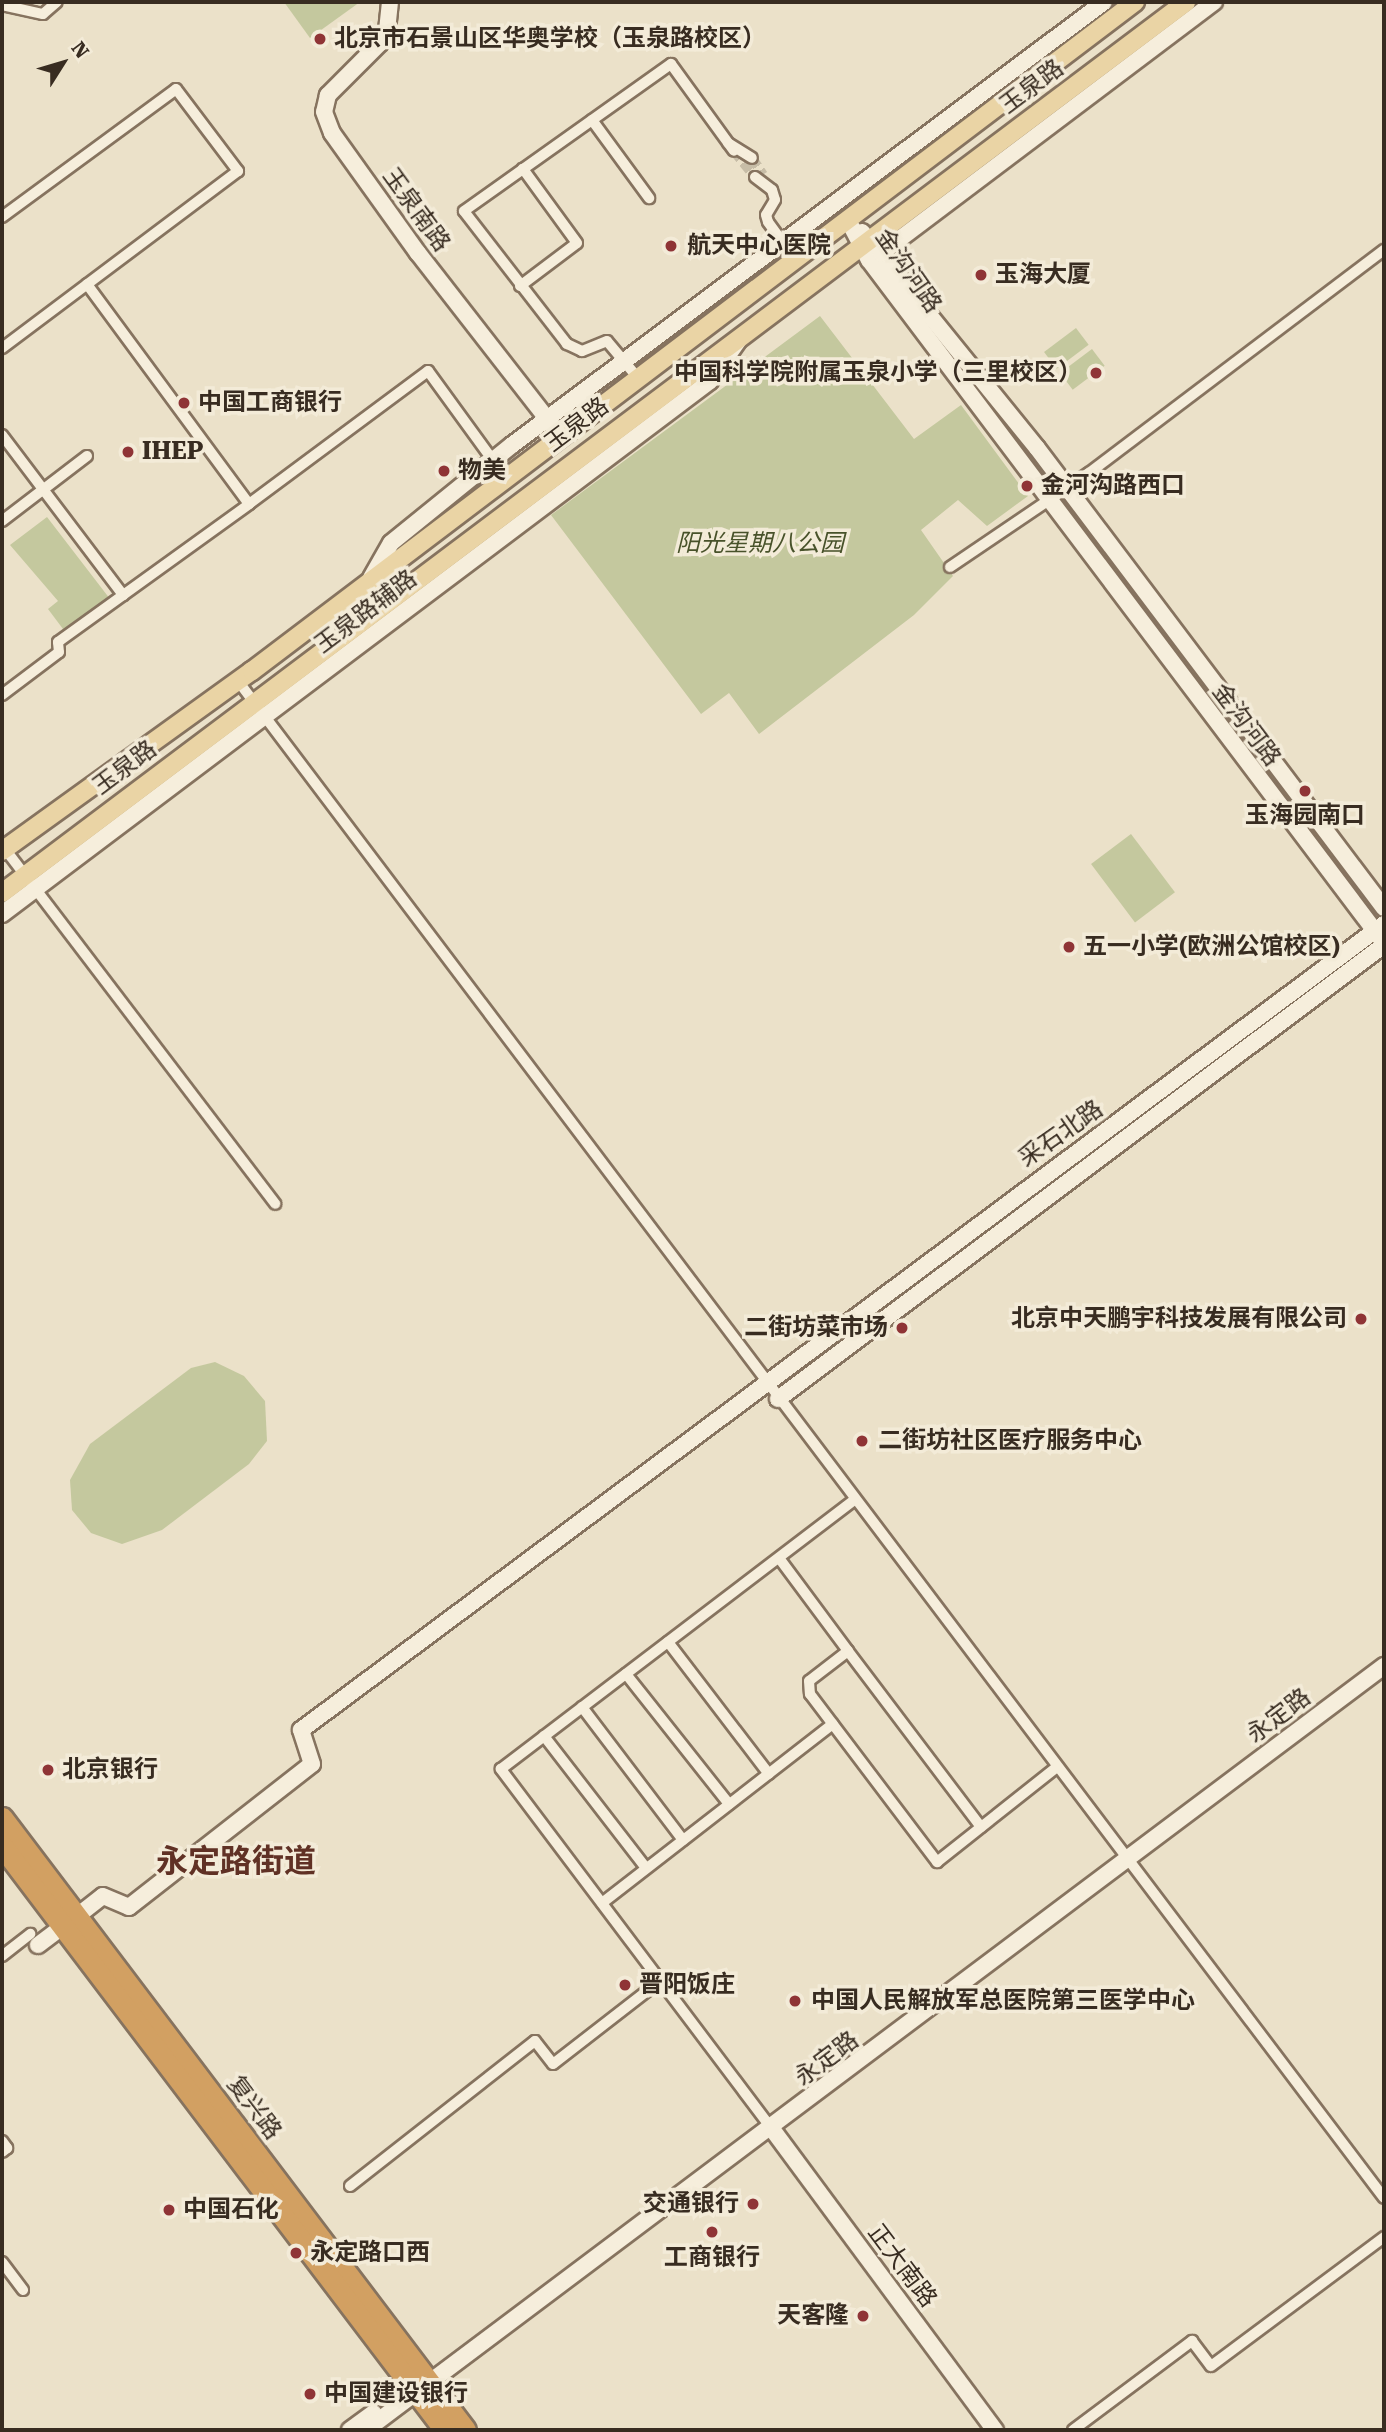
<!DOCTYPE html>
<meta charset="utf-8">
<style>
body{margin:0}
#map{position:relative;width:1386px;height:2432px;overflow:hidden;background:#ebe1c9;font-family:"Roboto Serif","Noto Sans SC",serif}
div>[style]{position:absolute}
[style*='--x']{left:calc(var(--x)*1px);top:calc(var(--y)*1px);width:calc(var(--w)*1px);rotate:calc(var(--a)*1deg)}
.green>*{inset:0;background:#c4c89e;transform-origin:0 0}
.street-tunnel>*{height:10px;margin-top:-5px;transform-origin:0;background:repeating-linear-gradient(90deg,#c7bda7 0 10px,transparent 0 15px)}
.roads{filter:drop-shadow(2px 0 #86735f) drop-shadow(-2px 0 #86735f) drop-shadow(0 2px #86735f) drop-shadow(0 -2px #86735f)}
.street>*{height:10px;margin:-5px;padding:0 5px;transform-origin:5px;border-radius:5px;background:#f6eedc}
.secondary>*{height:16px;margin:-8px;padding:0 8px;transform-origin:8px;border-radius:8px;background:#f6eedc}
.primary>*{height:18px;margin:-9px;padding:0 9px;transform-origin:9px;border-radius:9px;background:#ead4a5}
.highway>*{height:21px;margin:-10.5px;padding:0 10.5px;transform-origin:10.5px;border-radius:10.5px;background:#d2a062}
.dots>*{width:19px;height:19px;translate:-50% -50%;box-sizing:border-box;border:4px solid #f3ebd8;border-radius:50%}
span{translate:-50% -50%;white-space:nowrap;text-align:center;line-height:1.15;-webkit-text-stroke:7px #f3ebd8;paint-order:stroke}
.poi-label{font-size:24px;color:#382c21;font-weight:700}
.left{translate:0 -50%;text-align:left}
.right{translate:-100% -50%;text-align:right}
.street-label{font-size:24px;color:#382c21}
.park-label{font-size:24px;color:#48522a;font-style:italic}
.district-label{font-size:32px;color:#603125;font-weight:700}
.frame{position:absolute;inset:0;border:4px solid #382c21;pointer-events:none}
.north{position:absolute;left:28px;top:28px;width:70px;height:70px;-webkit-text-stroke:5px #f3ebd8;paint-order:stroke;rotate:53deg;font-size:19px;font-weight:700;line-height:28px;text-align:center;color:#382c21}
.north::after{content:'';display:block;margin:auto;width:24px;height:32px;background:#382c21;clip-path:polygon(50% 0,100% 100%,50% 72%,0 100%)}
</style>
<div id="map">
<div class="green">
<i style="clip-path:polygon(284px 2px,360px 2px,310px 38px)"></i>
<i style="clip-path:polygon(820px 316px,914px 439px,961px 405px,1028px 496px,987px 526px,958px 500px,921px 530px,953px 576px,914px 615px,759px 734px,729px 693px,701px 714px,551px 515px)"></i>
<i style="left:1076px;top:328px;width:21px;height:40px;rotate:53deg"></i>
<i style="left:1092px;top:349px;width:21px;height:40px;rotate:53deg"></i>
<i style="clip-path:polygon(47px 517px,110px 599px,66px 633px,48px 609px,58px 601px,10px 545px)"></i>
<i style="left:1131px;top:834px;width:73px;height:50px;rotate:53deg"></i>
<i style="clip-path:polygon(215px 1362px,244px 1376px,265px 1401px,267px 1441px,249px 1464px,162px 1530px,122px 1544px,91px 1533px,72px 1510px,70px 1480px,90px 1444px,191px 1368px)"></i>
</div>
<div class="street-tunnel">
<i style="--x:734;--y:151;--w:33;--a:51"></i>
<i style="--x:752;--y:158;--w:20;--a:57"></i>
</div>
<div class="roads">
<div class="street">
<i style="--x:2;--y:5;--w:42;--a:12.4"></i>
<i style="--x:43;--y:14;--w:18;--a:-41"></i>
<i style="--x:592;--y:120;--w:97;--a:53.8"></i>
<i style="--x:728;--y:143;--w:28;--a:32"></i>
<i style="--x:755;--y:177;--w:21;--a:37"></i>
<i style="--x:772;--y:190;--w:10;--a:73"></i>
<i style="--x:775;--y:200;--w:17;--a:121"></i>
<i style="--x:766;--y:215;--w:7;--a:74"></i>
<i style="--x:768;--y:222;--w:46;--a:53.9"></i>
<i style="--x:2;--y:217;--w:216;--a:-36.3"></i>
<i style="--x:176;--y:89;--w:103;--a:52.9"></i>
<i style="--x:238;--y:171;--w:295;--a:143.1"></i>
<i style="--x:520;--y:286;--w:71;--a:-37"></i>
<i style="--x:577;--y:243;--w:92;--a:-126.1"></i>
<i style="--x:638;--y:378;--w:48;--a:-130"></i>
<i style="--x:607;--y:341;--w:27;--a:158"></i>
<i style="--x:582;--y:351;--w:17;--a:-155"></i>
<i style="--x:567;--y:344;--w:168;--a:-127.8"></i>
<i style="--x:464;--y:211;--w:254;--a:-35.4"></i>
<i style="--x:671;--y:64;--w:107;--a:54.1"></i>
<i style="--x:2;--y:435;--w:201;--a:52.9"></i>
<i style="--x:249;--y:504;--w:223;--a:-36.6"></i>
<i style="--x:428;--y:371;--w:131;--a:54"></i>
<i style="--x:2;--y:521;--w:107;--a:-37.4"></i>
<i style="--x:950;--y:567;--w:168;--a:-34.1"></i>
<i style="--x:1089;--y:473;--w:370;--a:-37.1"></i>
<i style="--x:238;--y:681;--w:1901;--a:52.93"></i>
<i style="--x:2;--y:695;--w:71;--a:-37"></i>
<i style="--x:59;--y:652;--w:10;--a:-96"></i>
<i style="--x:58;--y:642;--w:236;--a:-35.8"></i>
<i style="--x:249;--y:504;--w:273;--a:-126.4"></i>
<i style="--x:5;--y:849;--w:446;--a:52.7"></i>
<i style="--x:779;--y:1558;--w:116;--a:53.4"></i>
<i style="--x:668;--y:1642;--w:166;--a:52.6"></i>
<i style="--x:626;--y:1674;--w:166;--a:51.6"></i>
<i style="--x:582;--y:1707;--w:167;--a:52.8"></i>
<i style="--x:544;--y:1736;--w:167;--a:52.3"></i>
<i style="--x:981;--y:1827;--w:221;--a:-127.1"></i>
<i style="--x:848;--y:1651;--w:49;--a:142.4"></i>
<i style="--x:809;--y:1681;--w:13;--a:86"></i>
<i style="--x:810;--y:1694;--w:211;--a:52.9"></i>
<i style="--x:937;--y:1862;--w:153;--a:-38.4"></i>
<i style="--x:602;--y:1903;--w:292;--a:-37.8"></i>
<i style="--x:2;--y:1956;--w:36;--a:-38"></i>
<i style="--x:772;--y:2129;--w:451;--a:-127"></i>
<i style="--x:501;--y:1769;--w:444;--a:-37.3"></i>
<i style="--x:2;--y:2141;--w:9;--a:54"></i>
<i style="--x:7;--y:2148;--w:6;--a:141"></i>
<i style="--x:350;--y:2186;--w:235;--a:-38.1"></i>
<i style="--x:535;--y:2041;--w:29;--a:52"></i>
<i style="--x:553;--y:2064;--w:135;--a:-37.8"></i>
<i style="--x:2;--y:2262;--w:35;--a:53"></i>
<i style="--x:1073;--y:2430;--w:149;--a:-36.8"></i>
<i style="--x:1192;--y:2341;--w:31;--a:53"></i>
<i style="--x:1211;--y:2366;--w:216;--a:-36.7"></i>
</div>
<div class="secondary">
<i style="--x:390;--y:2;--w:28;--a:96"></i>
<i style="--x:387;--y:30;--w:15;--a:118"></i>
<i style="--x:380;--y:43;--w:74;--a:135"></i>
<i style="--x:328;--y:95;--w:17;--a:103"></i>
<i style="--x:324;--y:112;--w:22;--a:69"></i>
<i style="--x:332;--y:133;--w:148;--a:54.4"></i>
<i style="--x:418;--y:253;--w:233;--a:52.1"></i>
<i style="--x:848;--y:220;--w:45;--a:62.3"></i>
<i style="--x:869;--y:260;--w:855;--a:52.98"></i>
<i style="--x:862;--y:232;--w:278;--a:51"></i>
<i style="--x:1037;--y:448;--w:576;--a:52.97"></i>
<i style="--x:881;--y:253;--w:417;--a:-37"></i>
<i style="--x:371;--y:578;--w:40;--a:-60.3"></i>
<i style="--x:391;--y:543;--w:156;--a:-39"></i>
<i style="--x:512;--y:445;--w:739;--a:-36.81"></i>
<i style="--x:2;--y:914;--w:886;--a:-36.97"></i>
<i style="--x:710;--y:381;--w:49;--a:-55"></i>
<i style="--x:778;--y:1399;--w:757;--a:-36.84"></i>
<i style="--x:76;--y:1917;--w:34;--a:-38"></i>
<i style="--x:103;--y:1896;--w:28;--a:23"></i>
<i style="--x:129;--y:1907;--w:232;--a:-38"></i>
<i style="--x:312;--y:1764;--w:36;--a:-108"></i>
<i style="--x:301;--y:1730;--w:1350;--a:-36.66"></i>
<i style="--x:38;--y:1945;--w:31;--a:-37"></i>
<i style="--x:772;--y:2129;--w:375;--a:53.5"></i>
<i style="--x:350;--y:2430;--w:29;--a:-36"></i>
<i style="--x:366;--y:2430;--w:1273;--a:-36.89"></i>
</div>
<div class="primary">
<i style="--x:2;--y:851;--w:308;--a:-35.8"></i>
<i style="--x:252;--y:671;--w:1108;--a:-37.15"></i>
<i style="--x:2;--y:893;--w:1482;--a:-36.96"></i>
</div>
<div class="highway">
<i style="--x:2;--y:1818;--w:767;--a:52.89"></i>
<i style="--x:2;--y:1846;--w:733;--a:52.82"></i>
</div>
</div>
<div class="dots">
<i style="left:320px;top:39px;background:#8f3436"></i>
<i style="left:671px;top:246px;background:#8f3436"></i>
<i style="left:981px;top:275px;background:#8f3436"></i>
<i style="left:1096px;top:373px;background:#8f3436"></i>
<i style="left:184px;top:403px;background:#8f3436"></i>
<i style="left:128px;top:452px;background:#8f3436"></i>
<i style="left:444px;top:471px;background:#8f3436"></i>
<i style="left:1027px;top:486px;background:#8f3436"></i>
<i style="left:1305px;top:791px;background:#8f3436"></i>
<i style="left:1069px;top:947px;background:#8f3436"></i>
<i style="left:1361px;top:1319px;background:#8f3436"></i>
<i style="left:902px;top:1328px;background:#8f3436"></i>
<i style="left:862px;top:1441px;background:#8f3436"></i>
<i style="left:48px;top:1770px;background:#8f3436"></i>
<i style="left:625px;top:1985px;background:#8f3436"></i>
<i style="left:795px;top:2001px;background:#8f3436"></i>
<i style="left:753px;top:2204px;background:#8f3436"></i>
<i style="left:169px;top:2210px;background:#8f3436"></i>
<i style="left:712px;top:2232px;background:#8f3436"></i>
<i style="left:296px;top:2253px;background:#8f3436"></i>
<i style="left:863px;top:2316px;background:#8f3436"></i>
<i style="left:310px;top:2394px;background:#8f3436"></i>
</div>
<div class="poi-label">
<span class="left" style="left:334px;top:39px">北京市石景山区华奥学校（玉泉路校区）</span>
<span class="left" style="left:687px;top:246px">航天中心医院</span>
<span class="left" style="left:995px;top:275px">玉海大厦</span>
<span class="right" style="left:1082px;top:373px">中国科学院附属玉泉小学（三里校区）</span>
<span class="left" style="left:198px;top:403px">中国工商银行</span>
<span class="left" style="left:142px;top:452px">IHEP</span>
<span class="left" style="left:458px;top:471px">物美</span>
<span class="left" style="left:1041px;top:486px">金河沟路西口</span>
<span style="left:1305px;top:816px">玉海园南口</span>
<span class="left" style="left:1083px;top:947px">五一小学(欧洲公馆校区)</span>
<span class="right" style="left:1347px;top:1319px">北京中天鹏宇科技发展有限公司</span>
<span class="right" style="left:888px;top:1328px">二街坊菜市场</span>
<span class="left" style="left:878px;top:1441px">二街坊社区医疗服务中心</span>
<span class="left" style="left:62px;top:1770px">北京银行</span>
<span class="left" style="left:639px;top:1985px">晋阳饭庄</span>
<span class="left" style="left:811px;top:2001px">中国人民解放军总医院第三医学中心</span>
<span class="right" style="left:739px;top:2204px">交通银行</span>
<span class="left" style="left:183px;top:2210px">中国石化</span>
<span class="left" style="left:310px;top:2253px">永定路口西</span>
<span style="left:712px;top:2258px">工商银行</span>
<span class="right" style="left:849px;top:2316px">天客隆</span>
<span class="left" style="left:324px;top:2394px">中国建设银行</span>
</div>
<div class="street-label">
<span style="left:1032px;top:87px;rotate:-37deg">玉泉路</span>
<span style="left:416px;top:210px;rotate:54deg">玉泉南路</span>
<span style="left:908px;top:271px;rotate:55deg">金沟河路</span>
<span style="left:577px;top:425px;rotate:-37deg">玉泉路</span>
<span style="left:366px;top:612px;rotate:-37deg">玉泉路辅路</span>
<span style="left:1246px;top:725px;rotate:53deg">金沟河路</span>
<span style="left:125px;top:768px;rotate:-37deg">玉泉路</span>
<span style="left:1061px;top:1134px;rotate:-35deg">采石北路</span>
<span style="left:1279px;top:1716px;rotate:-37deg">永定路</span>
<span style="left:827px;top:2059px;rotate:-37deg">永定路</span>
<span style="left:254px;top:2108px;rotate:53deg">复兴路</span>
<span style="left:902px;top:2266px;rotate:53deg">正大南路</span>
</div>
<div class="park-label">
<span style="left:760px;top:544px">阳光星期八公园</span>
</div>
<div class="district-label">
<span style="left:236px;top:1861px">永定路街道</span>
</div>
<div class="frame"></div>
<div class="north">N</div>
</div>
